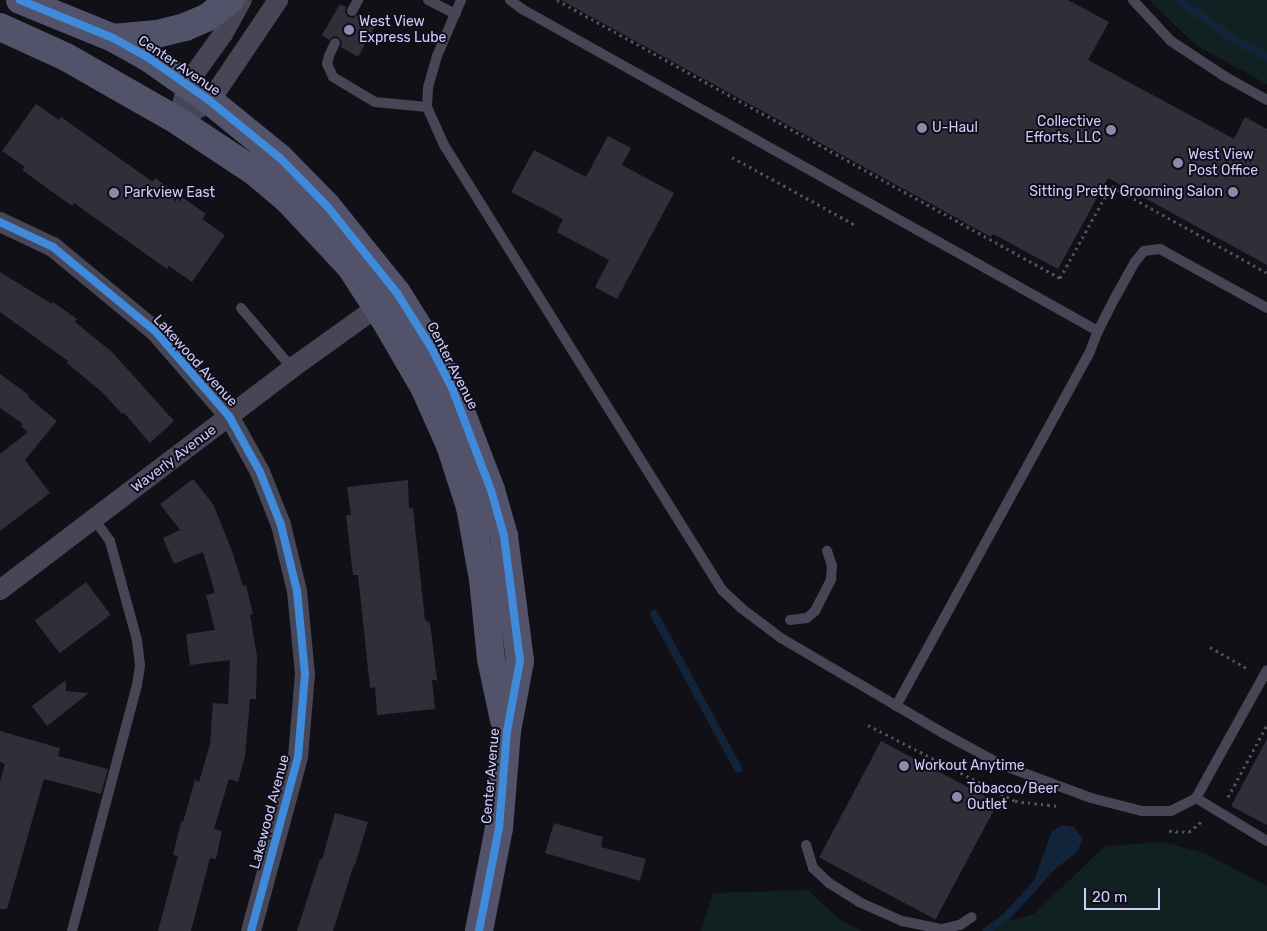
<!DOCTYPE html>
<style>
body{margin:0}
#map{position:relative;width:1267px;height:931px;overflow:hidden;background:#111017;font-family:Rubik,sans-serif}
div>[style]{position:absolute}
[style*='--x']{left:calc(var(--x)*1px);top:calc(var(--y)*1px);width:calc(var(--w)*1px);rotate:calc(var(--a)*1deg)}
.green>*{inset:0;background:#112121}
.water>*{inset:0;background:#12243a}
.stream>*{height:8px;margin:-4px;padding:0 4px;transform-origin:4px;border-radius:4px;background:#12243a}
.building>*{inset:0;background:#2f2e39;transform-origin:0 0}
.path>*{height:3px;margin-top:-1.5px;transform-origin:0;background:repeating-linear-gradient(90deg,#48555e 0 2.5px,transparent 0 6.5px)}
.lane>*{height:10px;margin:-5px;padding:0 5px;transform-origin:5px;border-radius:5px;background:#464657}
.street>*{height:20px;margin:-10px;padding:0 10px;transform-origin:10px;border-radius:10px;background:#464657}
.secondary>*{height:28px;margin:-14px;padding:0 14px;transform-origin:14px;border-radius:14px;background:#52536a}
.cycleway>*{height:8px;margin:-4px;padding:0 4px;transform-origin:4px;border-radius:4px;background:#408adc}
.dots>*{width:14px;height:14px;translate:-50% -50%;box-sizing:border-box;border:2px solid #0f0d1a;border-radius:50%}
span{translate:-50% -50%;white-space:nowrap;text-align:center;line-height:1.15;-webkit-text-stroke:4px #0f0d1a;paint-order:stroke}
.poi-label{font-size:14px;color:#cfccf9}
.left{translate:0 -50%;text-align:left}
.right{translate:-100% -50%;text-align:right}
.street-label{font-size:14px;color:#cfccf9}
.scale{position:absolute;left:1084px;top:888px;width:76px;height:22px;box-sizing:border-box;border:2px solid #cfccf9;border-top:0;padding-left:6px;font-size:15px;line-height:18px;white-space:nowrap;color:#cfccf9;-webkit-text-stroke:4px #0f0d1a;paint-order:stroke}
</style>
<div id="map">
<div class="green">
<i style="clip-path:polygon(1149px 0,1267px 0,1267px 84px,1197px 46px)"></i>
<i style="clip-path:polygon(1163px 842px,1204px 853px,1267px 886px,1267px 931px,984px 931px,990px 926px,1034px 914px,1105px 846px)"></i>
<i style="clip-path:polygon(808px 890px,840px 920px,862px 931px,701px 931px,713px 893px)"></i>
</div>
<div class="water">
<i style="clip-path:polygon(1063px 825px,1074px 827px,1083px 839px,1076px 853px,1055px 869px,1034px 892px,1032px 886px,1052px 831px)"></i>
</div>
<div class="stream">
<i style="--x:1179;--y:0;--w:67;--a:35.8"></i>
<i style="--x:1233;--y:39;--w:38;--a:28"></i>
<i style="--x:654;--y:614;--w:176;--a:61.5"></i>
<i style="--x:987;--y:931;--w:26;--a:-37"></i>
<i style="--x:1008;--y:915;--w:46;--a:-47.6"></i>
</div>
<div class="building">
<i style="clip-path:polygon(561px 0,1068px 0,1109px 22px,1088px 60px,1234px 139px,1245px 117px,1267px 129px,1267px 265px,1108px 178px,1058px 269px,993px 234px,991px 237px)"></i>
<i style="clip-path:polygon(340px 4px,346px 7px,345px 12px,348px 17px,353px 18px,358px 14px,376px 24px,358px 57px,341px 47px,342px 42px,338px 37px,334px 36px,329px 40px,322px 35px)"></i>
<i style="clip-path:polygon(36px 104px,59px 120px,61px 117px,153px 182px,155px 178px,206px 214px,202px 219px,225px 235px,192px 282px,169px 266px,167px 269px,74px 203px,72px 206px,22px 170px,25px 167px,2px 151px)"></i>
<i style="clip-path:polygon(608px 136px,631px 148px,622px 165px,674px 193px,617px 299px,595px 287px,609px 260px,557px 232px,563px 219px,511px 192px,534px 150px,586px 177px)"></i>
<i style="clip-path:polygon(0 272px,52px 304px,53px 302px,77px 319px,75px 322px,112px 352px,174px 421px,150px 443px,124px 413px,122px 414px,103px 393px,67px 363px,68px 361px,0 312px)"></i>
<i style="clip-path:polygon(0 374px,29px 395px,28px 397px,57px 421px,25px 460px,50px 493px,0 531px,0 454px,28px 432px,21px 426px,23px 424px,0 408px)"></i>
<i style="clip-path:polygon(193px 479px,213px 504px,232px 551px,243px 586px,246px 585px,253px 614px,250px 615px,257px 656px,256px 699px,250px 699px,245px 756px,238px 782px,229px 779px,214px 829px,222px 831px,216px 859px,210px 858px,191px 931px,158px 931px,178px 856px,173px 855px,181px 822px,183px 822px,195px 780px,199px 782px,210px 744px,213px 703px,228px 704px,230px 660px,190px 665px,186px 634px,215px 630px,206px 595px,215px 593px,203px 552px,174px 564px,163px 538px,180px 530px,160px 504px)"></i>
<i style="clip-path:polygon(408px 480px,409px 508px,413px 508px,425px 620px,430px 623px,437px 680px,432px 680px,435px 709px,377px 715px,375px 687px,370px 688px,358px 575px,353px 575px,346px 515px,351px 515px,347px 487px)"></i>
<i style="left:86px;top:582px;width:41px;height:64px;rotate:53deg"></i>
<i style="clip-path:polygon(66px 680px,66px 691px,89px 693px,47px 726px,32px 706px)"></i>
<i style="clip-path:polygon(0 731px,60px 748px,58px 756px,108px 769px,101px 794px,44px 779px,7px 909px,0 909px,0 781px,5px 764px,0 762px)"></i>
<i style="clip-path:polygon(1267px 739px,1267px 825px,1231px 806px)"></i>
<i style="left:881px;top:741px;width:132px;height:132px;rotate:28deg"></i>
<i style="clip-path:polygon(335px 813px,368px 822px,355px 865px,354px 864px,333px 931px,297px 931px,320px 859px,322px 860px)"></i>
<i style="clip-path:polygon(554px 823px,603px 837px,601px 847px,646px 859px,640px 881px,545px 853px)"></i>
</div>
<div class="path">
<i style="--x:557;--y:0;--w:575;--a:28.93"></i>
<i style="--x:1060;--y:278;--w:105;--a:-61"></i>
<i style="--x:1111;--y:186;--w:179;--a:29.1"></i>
<i style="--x:732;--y:157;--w:143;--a:28.9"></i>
<i style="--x:1210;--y:647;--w:44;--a:30.1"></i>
<i style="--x:868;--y:725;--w:165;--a:27.3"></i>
<i style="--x:1015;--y:801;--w:43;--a:6.6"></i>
<i style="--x:1228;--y:797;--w:82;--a:-61.6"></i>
<i style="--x:1169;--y:831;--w:20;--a:3"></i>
<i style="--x:1189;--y:832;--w:16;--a:-40"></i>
</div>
<div class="lane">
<i style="--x:428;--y:0;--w:31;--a:27"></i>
<i style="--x:461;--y:0;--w:61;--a:113.2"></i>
<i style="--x:437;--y:56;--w:33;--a:106"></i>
<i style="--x:428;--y:88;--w:19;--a:93"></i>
<i style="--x:427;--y:107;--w:42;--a:65.9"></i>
<i style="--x:444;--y:145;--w:525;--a:58.01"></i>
<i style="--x:722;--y:590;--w:26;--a:43"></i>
<i style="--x:741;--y:608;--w:50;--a:36.9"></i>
<i style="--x:781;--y:638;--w:186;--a:30.4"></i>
<i style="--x:941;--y:732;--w:69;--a:28.4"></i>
<i style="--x:1002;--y:765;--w:95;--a:20.3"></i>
<i style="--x:1091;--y:798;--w:53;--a:14.3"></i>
<i style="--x:1142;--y:811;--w:29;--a:0"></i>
<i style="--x:1171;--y:811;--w:28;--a:-27"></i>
<i style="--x:1196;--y:798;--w:146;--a:-61"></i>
<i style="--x:510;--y:0;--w:15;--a:37"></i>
<i style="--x:522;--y:9;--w:660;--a:29.21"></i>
<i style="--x:1133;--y:0;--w:56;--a:47.2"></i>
<i style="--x:1171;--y:41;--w:64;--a:33.4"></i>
<i style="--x:1224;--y:76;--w:49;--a:29.2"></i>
<i style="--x:352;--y:11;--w:13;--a:-61"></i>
<i style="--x:335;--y:43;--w:14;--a:115"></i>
<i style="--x:329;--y:56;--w:8;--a:104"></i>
<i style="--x:327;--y:64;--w:14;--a:65"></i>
<i style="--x:333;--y:77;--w:49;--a:30.8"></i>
<i style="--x:375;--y:102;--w:52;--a:5.5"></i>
<i style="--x:241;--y:308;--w:79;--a:49.6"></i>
<i style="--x:790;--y:620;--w:17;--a:-7"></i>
<i style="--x:807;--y:618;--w:11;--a:-41"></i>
<i style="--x:815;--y:611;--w:36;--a:-63"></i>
<i style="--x:831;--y:579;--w:13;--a:-86"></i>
<i style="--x:832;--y:566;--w:16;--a:-108"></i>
<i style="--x:896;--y:706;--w:401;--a:-61.3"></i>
<i style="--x:1089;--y:354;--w:25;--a:-69"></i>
<i style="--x:1098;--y:331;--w:39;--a:-63"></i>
<i style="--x:1116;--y:296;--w:39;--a:-61"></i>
<i style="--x:1135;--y:262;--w:14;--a:-51"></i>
<i style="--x:1144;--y:251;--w:16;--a:-7"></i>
<i style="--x:1160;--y:249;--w:122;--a:28.9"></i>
<i style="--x:1196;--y:798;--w:83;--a:31.2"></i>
<i style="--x:806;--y:845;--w:24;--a:73"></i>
<i style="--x:813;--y:868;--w:22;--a:43"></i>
<i style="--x:829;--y:883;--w:36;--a:32"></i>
<i style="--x:859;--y:902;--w:47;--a:23.8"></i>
<i style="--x:902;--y:921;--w:41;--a:11.3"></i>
<i style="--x:942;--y:929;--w:18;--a:-13"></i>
<i style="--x:960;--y:925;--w:14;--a:-34"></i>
<i style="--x:72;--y:931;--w:254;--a:-75.2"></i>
<i style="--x:137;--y:685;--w:20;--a:-81"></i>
<i style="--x:140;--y:665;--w:25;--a:-97"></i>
<i style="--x:137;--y:640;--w:103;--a:-105.3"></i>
<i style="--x:110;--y:541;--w:27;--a:-126"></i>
</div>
<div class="street">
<i style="--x:178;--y:121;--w:38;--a:-32"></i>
<i style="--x:210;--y:101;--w:122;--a:-56"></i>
<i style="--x:178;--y:121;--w:38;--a:-76"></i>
<i style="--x:187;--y:84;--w:62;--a:-54.2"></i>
<i style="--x:223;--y:34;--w:39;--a:-61"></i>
<i style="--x:0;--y:222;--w:59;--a:25.3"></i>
<i style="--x:53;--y:247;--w:132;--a:39.5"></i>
<i style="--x:155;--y:331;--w:113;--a:49"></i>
<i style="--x:229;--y:416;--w:64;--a:61"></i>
<i style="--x:260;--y:472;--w:57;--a:68.4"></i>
<i style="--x:281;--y:525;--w:68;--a:76.4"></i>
<i style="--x:297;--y:591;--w:83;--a:84.5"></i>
<i style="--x:305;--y:674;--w:83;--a:94.8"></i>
<i style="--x:298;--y:757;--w:180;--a:105.1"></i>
<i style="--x:0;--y:590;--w:367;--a:-37.2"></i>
<i style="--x:292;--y:368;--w:117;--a:-35.6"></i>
</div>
<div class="secondary">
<i style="--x:20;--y:0;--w:100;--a:22.2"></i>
<i style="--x:113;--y:38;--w:38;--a:29"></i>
<i style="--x:146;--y:56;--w:78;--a:35.1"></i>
<i style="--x:210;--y:101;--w:90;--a:39.2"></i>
<i style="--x:280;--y:158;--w:67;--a:45.6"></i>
<i style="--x:327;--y:206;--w:112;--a:51.2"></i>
<i style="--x:397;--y:293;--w:66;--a:58"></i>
<i style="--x:432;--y:349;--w:44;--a:62.9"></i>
<i style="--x:452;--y:388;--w:109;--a:69.1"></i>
<i style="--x:491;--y:490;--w:48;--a:74.2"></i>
<i style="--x:504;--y:536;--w:126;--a:82.7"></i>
<i style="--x:520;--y:661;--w:71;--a:100.5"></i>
<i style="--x:507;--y:731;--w:97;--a:94.7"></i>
<i style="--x:499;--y:828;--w:105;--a:101"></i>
<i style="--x:0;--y:27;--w:72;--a:24.4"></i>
<i style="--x:66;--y:57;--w:129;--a:29.7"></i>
<i style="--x:178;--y:121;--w:92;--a:33.5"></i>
<i style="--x:255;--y:172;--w:42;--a:40.2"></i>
<i style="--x:287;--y:199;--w:92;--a:46.8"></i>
<i style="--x:350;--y:266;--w:64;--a:57.1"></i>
<i style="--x:385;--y:320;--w:78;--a:59.8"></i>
<i style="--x:424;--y:387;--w:64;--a:65.9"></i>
<i style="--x:450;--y:445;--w:65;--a:72.1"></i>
<i style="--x:470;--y:507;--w:73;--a:79.8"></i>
<i style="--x:483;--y:579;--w:80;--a:84.3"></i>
<i style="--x:491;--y:659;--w:62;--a:78"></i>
<i style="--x:113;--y:38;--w:44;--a:-5.2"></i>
<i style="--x:157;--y:34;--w:29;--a:-14"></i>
<i style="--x:185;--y:27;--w:25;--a:-23"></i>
<i style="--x:208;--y:17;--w:28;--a:-38"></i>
</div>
<div class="cycleway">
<i style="--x:20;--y:0;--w:100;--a:22.2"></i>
<i style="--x:113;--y:38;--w:38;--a:29"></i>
<i style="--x:146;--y:56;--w:78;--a:35.1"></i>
<i style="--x:210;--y:101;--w:90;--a:39.2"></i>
<i style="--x:280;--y:158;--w:67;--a:45.6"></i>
<i style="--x:327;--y:206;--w:112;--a:51.2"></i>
<i style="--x:397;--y:293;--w:66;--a:58"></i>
<i style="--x:432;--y:349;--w:44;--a:62.9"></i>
<i style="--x:452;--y:388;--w:109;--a:69.1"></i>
<i style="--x:491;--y:490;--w:48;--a:74.2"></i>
<i style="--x:504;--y:536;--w:126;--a:82.7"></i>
<i style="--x:520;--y:661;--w:71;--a:100.5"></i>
<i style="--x:507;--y:731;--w:97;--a:94.7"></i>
<i style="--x:499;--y:828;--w:105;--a:101"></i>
<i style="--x:0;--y:222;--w:59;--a:25.3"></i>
<i style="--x:53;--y:247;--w:132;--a:39.5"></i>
<i style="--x:155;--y:331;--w:113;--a:49"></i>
<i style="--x:229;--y:416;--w:64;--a:61"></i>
<i style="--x:260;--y:472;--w:57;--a:68.4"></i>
<i style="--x:281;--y:525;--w:68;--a:76.4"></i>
<i style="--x:297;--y:591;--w:83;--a:84.5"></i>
<i style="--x:305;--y:674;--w:83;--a:94.8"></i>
<i style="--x:298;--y:757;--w:180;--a:105.1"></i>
</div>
<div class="dots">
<i style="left:349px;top:30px;background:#8c8aaa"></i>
<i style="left:922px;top:128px;background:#8c8aaa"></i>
<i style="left:1111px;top:130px;background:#8c8aaa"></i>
<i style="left:1178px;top:163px;background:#8c8aaa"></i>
<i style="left:1233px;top:192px;background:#8c8aaa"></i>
<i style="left:114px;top:193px;background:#8c8aaa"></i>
<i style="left:904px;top:766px;background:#8c8aaa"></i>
<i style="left:957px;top:797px;background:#8c8aaa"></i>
</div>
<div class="poi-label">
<span class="left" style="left:359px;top:30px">West View<br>Express Lube</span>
<span class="right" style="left:1101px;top:130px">Collective<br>Efforts, LLC</span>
<span class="left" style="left:932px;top:128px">U-Haul</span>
<span class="left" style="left:1188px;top:163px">West View<br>Post Office</span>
<span class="right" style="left:1223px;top:192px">Sitting Pretty Grooming Salon</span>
<span class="left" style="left:124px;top:193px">Parkview East</span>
<span class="left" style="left:914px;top:766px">Workout Anytime</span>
<span class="left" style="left:967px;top:797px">Tobacco/Beer<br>Outlet</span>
</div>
<div class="street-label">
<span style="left:179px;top:66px;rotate:34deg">Center Avenue</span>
<span style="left:195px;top:361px;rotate:48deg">Lakewood Avenue</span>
<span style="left:452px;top:366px;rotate:63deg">Center Avenue</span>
<span style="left:174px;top:459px;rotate:-37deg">Waverly Avenue</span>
<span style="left:491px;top:776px;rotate:-85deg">Center Avenue</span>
<span style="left:270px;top:812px;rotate:-75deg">Lakewood Avenue</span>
</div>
<div class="scale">20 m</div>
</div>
